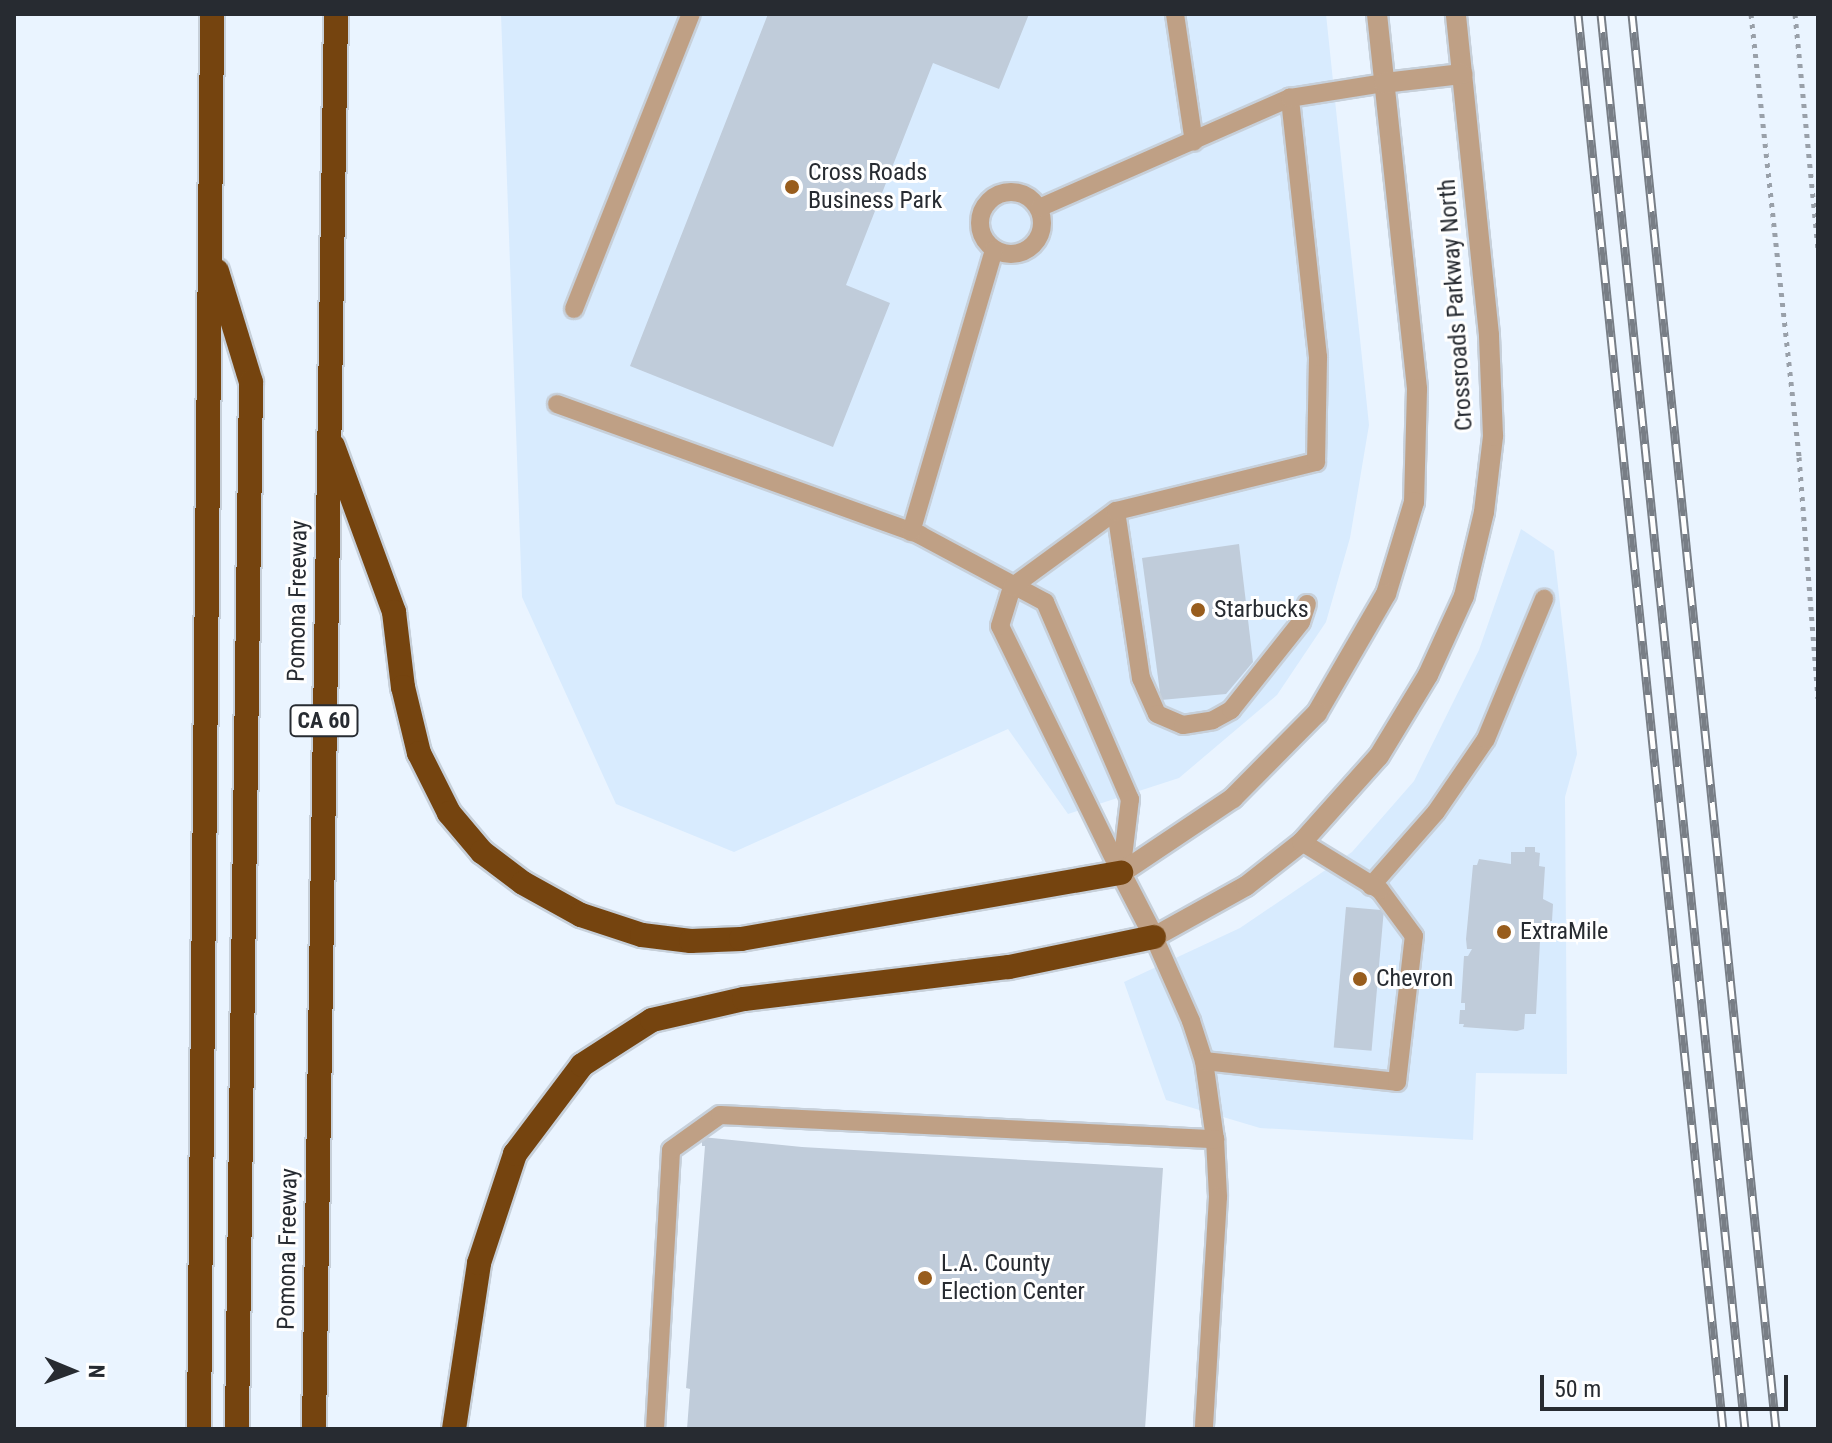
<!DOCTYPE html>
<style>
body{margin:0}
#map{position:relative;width:1832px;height:1443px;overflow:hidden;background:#eaf4ff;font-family:"Roboto Condensed",sans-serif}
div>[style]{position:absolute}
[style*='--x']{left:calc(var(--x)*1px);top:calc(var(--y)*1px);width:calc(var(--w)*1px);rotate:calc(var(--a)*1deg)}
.built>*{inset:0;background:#d8ebfe}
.building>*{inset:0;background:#c0ccda;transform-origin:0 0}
.path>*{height:5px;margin-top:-2.5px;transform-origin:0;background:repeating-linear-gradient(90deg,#99a0a9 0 4px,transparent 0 10px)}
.roads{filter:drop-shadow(2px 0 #c7d0da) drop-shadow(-2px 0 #c7d0da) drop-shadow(0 2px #c7d0da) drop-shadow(0 -2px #c7d0da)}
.service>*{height:18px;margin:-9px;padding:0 9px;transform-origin:9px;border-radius:9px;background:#bfa085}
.service>.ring{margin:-9px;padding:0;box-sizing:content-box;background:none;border:18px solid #bfa085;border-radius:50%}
.tertiary>*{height:20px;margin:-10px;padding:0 10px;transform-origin:10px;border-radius:10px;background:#bfa085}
.motorway>*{height:24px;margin:-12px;padding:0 12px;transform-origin:12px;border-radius:12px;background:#75440f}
.rail>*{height:9px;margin-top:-4.5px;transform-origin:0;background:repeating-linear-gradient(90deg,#fff 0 18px,#787e86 0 36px);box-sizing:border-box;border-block:2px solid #787e86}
.dots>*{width:22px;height:22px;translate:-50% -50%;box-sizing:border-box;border:4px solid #fff;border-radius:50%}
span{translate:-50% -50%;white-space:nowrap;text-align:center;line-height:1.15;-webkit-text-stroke:6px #fff;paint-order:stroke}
.shield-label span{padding:2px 6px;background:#fff;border:2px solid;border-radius:6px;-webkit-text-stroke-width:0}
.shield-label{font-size:22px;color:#272b31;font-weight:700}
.poi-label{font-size:24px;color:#272b31}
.left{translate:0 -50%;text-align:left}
.street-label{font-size:24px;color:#272b31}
.frame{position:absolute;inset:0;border:16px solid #272b31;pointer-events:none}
.north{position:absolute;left:32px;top:1331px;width:80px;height:80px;-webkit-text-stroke:6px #fff;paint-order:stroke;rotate:91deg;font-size:22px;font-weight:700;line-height:32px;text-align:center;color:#272b31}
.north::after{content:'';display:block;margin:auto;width:28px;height:36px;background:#272b31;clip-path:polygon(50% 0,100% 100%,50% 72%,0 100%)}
.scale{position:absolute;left:1540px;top:1375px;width:248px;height:36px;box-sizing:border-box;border:4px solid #272b31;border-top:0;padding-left:10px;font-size:24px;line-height:28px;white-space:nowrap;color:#272b31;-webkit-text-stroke:6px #fff;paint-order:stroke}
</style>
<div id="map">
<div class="built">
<i style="clip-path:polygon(501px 14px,1326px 14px,1369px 425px,1350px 538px,1326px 622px,1277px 695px,1179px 778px,1068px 814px,1008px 729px,734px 852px,616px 804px,522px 597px)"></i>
<i style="clip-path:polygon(1521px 529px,1554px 551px,1577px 754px,1565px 797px,1567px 1074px,1476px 1073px,1473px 1140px,1260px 1128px,1166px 1100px,1124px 982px,1240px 928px,1352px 852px,1414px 781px,1479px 650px)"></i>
</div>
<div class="building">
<i style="clip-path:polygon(768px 14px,1029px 14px,999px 89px,933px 63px,846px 285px,890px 303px,833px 447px,630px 366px)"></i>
<i style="clip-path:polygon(1239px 544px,1253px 662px,1226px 694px,1161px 700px,1142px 558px)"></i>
<i style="clip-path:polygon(1525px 847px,1535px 847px,1535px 852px,1540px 853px,1539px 866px,1545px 867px,1543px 899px,1553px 904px,1552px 921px,1541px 923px,1536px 1014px,1525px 1014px,1524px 1029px,1517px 1031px,1463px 1027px,1464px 1024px,1459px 1024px,1460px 1010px,1465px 1010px,1465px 1003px,1461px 1003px,1464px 956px,1468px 956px,1472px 949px,1467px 949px,1466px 939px,1473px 865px,1477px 865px,1479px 859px,1511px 864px,1511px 852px,1525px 852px)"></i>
<i style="left:1346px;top:907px;width:38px;height:141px;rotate:5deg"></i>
<i style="clip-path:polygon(702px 1137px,802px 1147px,1163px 1168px,1145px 1429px,687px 1429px,690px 1389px,686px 1388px,705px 1146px,702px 1146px)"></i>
</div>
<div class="path">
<i style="--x:1751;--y:14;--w:446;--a:83.8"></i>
<i style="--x:1799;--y:457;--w:242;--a:85.5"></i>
<i style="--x:1795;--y:14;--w:236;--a:84.4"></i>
</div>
<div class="roads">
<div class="service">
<i style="--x:1175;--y:14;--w:129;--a:81.6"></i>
<i class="ring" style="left:980px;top:192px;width:44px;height:44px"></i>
<i style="--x:1039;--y:208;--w:274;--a:-23.7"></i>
<i style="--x:574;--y:309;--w:317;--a:-68.4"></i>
<i style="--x:557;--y:404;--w:386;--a:19.8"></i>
<i style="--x:920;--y:535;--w:142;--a:28.2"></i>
<i style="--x:1045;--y:602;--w:215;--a:66.7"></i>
<i style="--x:1130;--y:799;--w:75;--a:96.9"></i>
<i style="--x:1116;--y:511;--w:169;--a:81.5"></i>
<i style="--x:1141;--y:678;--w:39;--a:66"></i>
<i style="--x:1157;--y:714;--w:28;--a:23"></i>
<i style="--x:1183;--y:725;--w:30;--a:-9"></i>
<i style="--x:1213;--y:720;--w:21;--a:-29"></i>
<i style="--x:1231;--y:710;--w:112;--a:-51.5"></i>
<i style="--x:1301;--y:622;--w:19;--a:-72"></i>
<i style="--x:911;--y:532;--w:294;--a:-73.6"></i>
<i style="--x:1121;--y:873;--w:275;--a:-116.1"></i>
<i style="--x:1000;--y:626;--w:41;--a:-72.9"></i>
<i style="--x:1012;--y:587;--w:129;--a:-36.2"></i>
<i style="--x:1116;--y:511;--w:206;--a:-13.8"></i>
<i style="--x:1316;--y:462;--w:105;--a:-88.9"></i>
<i style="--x:1318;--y:357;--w:261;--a:-96.2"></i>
<i style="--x:1290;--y:98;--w:95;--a:-9.1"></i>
<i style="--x:1371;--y:886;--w:98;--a:-48.7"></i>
<i style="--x:1436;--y:812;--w:88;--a:-55.6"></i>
<i style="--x:1486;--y:739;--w:152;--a:-67.5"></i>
<i style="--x:1154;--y:937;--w:92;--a:66.2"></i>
<i style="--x:1191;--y:1021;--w:42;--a:72"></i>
<i style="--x:1204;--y:1061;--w:79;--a:82"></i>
<i style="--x:1215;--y:1139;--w:58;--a:87"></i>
<i style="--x:1218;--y:1197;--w:232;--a:93.5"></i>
<i style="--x:1204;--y:1061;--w:194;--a:6.2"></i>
<i style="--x:1397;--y:1082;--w:147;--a:-83.4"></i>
<i style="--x:1414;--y:936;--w:57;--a:-126.5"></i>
<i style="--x:1380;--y:890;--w:92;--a:-148.4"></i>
<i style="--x:655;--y:1429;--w:279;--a:-86.7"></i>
<i style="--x:671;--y:1150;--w:60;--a:-35.5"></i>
<i style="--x:720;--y:1115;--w:496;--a:2.8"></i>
</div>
<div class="tertiary">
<i style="--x:1377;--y:14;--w:377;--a:83.9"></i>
<i style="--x:1417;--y:389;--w:113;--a:91.5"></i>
<i style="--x:1414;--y:502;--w:96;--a:106.9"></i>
<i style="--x:1386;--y:594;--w:138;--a:120.1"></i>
<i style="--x:1317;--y:713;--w:120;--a:134.7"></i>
<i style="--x:1233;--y:798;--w:135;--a:146.2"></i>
<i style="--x:1121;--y:873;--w:72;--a:62.7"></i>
<i style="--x:1154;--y:937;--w:105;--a:-29"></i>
<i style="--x:1246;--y:886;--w:71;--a:-38.2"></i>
<i style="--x:1302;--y:842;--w:115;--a:-48.2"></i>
<i style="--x:1379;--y:756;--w:95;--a:-58.8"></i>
<i style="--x:1428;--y:675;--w:87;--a:-65.5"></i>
<i style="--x:1464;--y:596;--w:86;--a:-76.6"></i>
<i style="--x:1484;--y:512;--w:77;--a:-83.2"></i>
<i style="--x:1493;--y:436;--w:101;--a:-92.3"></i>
<i style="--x:1489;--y:335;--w:323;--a:-95.9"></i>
<i style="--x:1384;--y:83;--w:79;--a:-6.6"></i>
</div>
<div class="motorway">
<i style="--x:217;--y:271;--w:116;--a:73"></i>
<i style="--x:251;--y:382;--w:1047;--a:90.77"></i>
<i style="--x:333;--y:446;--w:177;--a:69.8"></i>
<i style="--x:394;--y:612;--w:76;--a:83.2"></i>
<i style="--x:403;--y:687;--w:68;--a:76.4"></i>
<i style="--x:419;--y:753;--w:67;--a:63.4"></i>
<i style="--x:449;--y:813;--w:51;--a:49.8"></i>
<i style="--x:482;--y:852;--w:51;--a:37.1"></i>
<i style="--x:523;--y:883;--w:66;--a:28.9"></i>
<i style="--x:581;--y:915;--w:64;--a:18.2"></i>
<i style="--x:642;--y:935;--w:49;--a:7"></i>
<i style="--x:691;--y:941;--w:50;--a:-2.3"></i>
<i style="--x:741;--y:939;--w:386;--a:-9.9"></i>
<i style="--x:199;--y:1429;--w:1415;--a:-89.47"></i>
<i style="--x:314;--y:1429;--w:1415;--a:-89.11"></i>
<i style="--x:454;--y:1429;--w:168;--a:-81.4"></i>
<i style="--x:479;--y:1263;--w:115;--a:-71.7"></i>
<i style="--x:515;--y:1154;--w:111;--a:-53"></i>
<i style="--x:582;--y:1065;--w:83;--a:-32.7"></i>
<i style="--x:652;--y:1020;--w:94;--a:-12.9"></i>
<i style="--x:744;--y:999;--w:267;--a:-6.9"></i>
<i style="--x:1009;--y:967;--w:148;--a:-11.7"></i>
</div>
</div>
<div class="rail">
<i style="--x:1578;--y:14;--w:1422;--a:84.15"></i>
<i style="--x:1601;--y:14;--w:1422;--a:84.19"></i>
<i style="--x:1632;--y:14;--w:1422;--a:84.19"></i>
</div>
<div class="dots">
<i style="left:792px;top:187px;background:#985d1d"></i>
<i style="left:1198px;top:610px;background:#985d1d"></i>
<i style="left:1504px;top:932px;background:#985d1d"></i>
<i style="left:1360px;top:979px;background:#985d1d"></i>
<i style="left:925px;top:1278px;background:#985d1d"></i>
</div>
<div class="shield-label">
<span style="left:324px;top:721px">CA 60</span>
</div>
<div class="poi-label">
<span class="left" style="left:808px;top:187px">Cross Roads<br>Business Park</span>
<span class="left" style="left:1214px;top:610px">Starbucks</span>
<span class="left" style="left:1520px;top:932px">ExtraMile</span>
<span class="left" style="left:1376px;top:979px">Chevron</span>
<span class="left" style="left:941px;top:1278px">L.A. County<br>Election Center</span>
</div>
<div class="street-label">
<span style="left:1456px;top:305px;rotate:-94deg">Crossroads Parkway North</span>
<span style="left:298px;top:601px;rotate:-89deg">Pomona Freeway</span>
<span style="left:288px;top:1249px;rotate:-89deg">Pomona Freeway</span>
</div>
<div class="frame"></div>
<div class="north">N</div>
<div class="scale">50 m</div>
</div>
